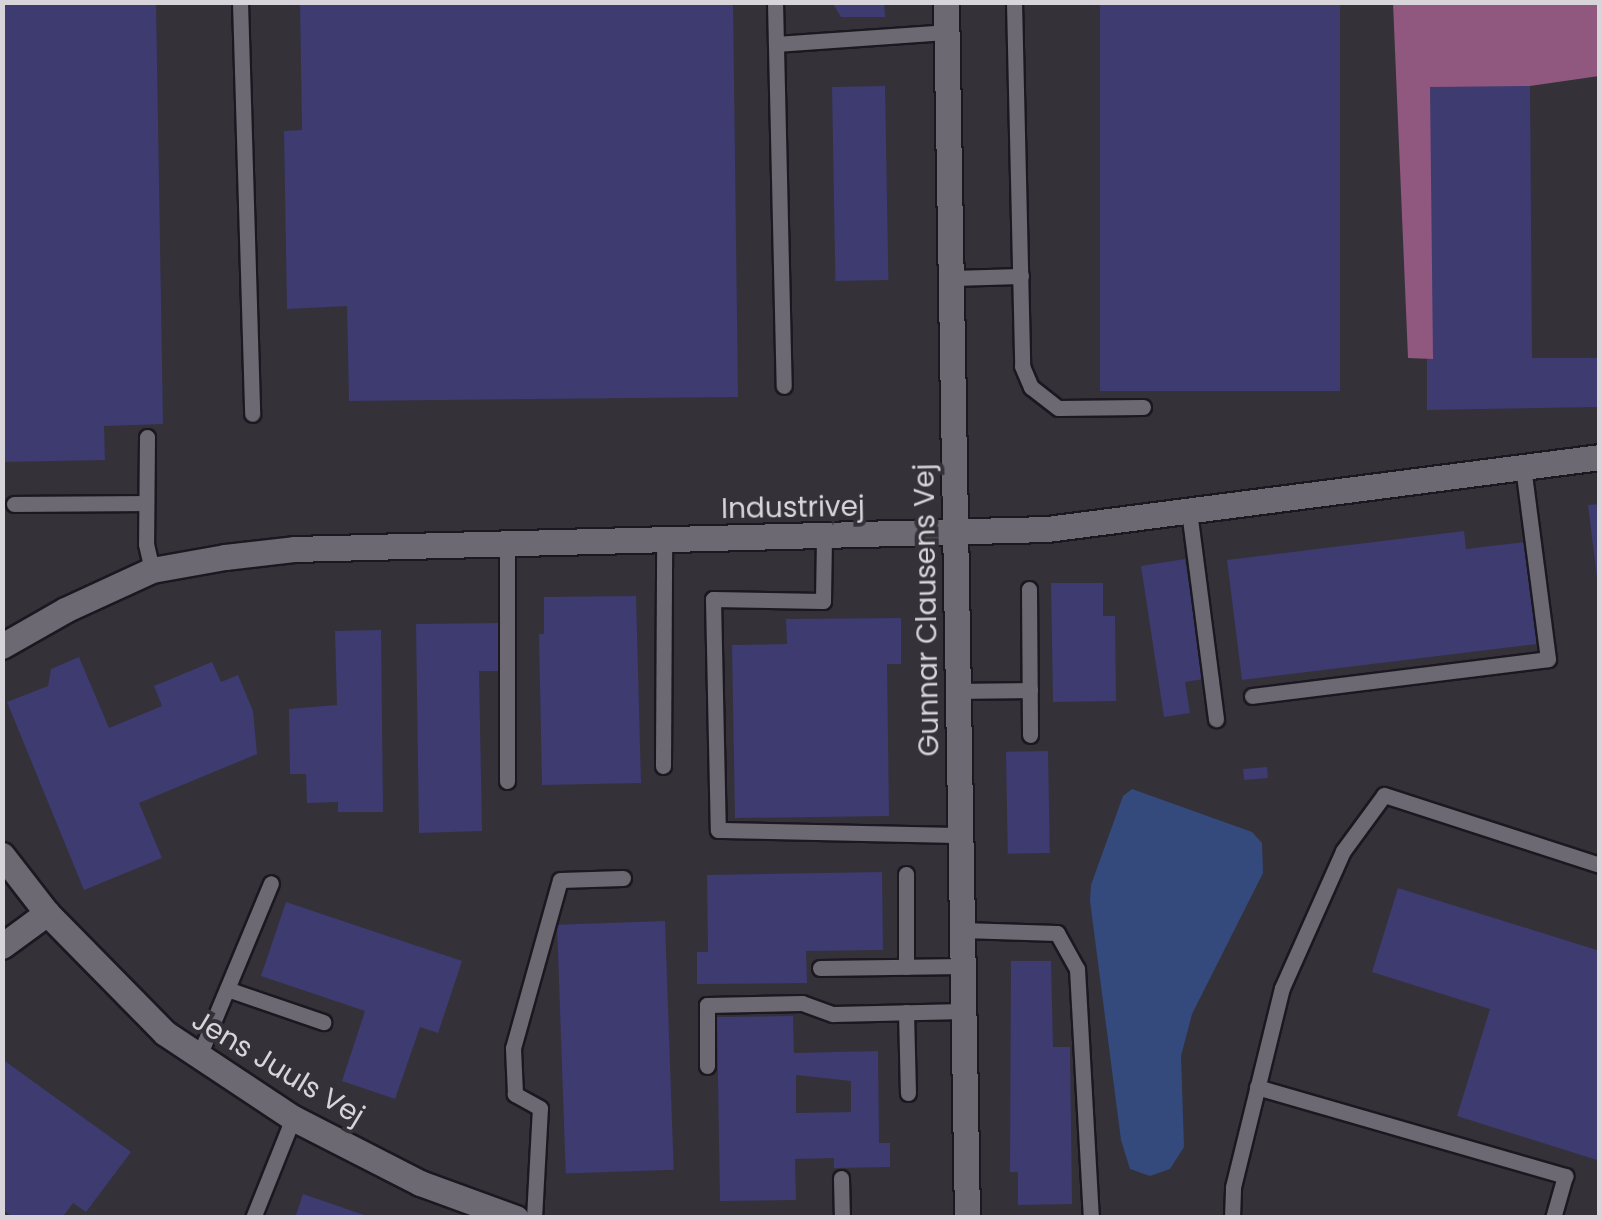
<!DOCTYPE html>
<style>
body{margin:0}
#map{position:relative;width:1602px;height:1220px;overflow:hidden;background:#343139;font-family:Poppins,sans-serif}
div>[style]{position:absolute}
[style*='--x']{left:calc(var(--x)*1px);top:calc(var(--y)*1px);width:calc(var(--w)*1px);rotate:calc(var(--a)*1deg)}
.forest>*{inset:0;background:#90587f}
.water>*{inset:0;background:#344a7c}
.building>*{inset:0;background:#3d3b70;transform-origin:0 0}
.roads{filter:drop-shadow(2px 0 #1b1820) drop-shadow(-2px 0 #1b1820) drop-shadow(0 2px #1b1820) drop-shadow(0 -2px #1b1820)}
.service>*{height:15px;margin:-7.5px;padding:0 7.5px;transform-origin:7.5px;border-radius:7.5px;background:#6c6973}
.minor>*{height:25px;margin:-12.5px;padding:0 12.5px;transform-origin:12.5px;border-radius:12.5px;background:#6c6973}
span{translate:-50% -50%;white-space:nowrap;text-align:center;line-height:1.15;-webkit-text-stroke:8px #343139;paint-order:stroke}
.street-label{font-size:28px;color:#d7d5da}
.frame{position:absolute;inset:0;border:5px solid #d7d5da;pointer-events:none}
</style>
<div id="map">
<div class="forest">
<i style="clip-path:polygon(1393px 3px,1599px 3px,1599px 76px,1530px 86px,1433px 359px,1408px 358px)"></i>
</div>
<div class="water">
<i style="clip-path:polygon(1132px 789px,1252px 832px,1262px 843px,1263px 873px,1192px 1014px,1181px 1056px,1184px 1147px,1170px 1169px,1150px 1176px,1130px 1169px,1121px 1140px,1090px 901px,1091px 885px,1123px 796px)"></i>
</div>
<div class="building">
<i style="clip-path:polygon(2px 2px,156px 2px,163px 424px,104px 426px,105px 460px,2px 462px)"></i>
<i style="clip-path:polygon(300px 2px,733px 2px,738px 397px,349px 401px,347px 306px,287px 309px,284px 131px,302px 130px)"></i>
<i style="clip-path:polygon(832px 2px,884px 2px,885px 17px,841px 17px)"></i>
<i style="left:1100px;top:2px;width:240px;height:389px"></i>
<i style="left:885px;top:86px;width:194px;height:53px;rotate:89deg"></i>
<i style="clip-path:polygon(1530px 86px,1532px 358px,1598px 358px,1598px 407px,1427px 410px,1427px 359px,1433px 359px,1430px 87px)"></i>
<i style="clip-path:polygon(1600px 504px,1600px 577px,1597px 577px,1588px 505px)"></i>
<i style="clip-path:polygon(1464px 531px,1466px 549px,1525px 542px,1537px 644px,1242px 680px,1227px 560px)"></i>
<i style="clip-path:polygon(1185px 559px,1204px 679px,1185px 682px,1190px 713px,1164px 717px,1141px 566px)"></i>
<i style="clip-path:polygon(1051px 583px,1103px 583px,1103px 616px,1115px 616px,1116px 701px,1053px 702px)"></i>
<i style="clip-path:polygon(636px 596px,641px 783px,542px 785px,539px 634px,544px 634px,544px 597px)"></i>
<i style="clip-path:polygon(901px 618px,901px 664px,887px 664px,889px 816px,735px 818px,732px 645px,787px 644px,786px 619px)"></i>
<i style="clip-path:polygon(499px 623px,500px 671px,479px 671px,482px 831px,419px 833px,416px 624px)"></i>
<i style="clip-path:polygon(381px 630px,383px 812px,338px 812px,338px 802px,307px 803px,306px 774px,290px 774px,289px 709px,337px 705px,335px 631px)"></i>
<i style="clip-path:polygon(79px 657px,109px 728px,162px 706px,154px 686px,212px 662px,221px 682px,238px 675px,253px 711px,257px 754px,139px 803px,162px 858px,84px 890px,7px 702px,48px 686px,51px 669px)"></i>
<i style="left:1048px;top:751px;width:102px;height:42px;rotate:89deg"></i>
<i style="left:1267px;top:767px;width:11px;height:24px;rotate:85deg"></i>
<i style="clip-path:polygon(882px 872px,883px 950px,806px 951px,807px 983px,697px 984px,697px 952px,708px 952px,707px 875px)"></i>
<i style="clip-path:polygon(1398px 888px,1600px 951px,1600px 1161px,1457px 1116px,1490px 1009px,1372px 972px)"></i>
<i style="clip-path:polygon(286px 902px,462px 961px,438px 1033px,420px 1027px,395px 1099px,342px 1081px,365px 1011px,261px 976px)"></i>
<i style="left:665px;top:921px;width:249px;height:108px;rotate:88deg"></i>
<i style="clip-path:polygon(1011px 961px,1051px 961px,1053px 1047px,1070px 1047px,1072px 1204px,1018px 1205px,1018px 1172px,1010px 1172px)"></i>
<i style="clip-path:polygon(evenodd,793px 1016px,794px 1053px,878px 1051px,879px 1143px,890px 1143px,890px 1167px,834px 1168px,834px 1158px,795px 1159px,796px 1200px,720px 1201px,717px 1017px,793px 1016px,796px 1075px,851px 1081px,851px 1112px,796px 1113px,796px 1075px)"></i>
<i style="clip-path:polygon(2px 1059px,131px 1152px,86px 1212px,73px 1203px,62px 1218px,14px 1218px,2px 1209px)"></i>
<i style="clip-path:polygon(303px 1194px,370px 1217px,370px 1218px,295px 1218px)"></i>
</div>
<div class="roads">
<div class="service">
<i style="--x:240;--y:2;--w:412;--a:88.3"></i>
<i style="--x:775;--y:2;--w:384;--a:88.7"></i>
<i style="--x:1014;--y:2;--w:364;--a:88.7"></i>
<i style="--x:1022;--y:366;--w:23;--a:67"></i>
<i style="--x:1031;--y:387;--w:34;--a:38"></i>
<i style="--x:1058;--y:408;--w:85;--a:-0.7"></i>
<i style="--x:776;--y:44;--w:170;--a:-4"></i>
<i style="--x:952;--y:278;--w:69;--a:-1.7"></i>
<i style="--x:147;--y:437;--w:107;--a:90.5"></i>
<i style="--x:146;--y:544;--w:27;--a:77"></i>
<i style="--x:14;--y:504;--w:132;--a:-0.4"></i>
<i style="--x:1189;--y:511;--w:210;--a:82.6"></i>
<i style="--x:824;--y:537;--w:64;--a:90.9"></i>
<i style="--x:823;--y:601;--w:110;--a:-179"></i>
<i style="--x:713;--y:599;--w:231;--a:88.8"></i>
<i style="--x:718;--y:830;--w:243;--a:1.2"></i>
<i style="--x:1029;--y:589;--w:146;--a:89.6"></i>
<i style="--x:958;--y:691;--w:72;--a:-0.8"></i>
<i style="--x:1252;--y:696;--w:298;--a:-7.1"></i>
<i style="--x:1548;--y:659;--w:194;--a:-97.4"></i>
<i style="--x:663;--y:766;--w:225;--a:-89.7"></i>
<i style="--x:507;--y:781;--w:237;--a:-90"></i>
<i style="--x:906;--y:874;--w:93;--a:90"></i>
<i style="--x:962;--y:930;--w:95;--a:1.8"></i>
<i style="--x:1057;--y:933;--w:41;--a:60.9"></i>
<i style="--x:1077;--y:969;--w:249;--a:86.8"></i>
<i style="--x:820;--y:968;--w:143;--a:-0.8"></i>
<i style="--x:227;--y:989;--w:102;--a:19"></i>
<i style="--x:906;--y:1012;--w:81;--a:88.6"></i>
<i style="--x:199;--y:1056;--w:187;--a:-67.4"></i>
<i style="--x:707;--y:1066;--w:61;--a:-90"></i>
<i style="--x:707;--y:1005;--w:95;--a:-1.2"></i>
<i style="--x:802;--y:1003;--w:33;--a:20"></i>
<i style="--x:833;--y:1014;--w:131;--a:-1.3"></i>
<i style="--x:1257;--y:1087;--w:321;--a:16.1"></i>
<i style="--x:1565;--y:1176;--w:44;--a:105.9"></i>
<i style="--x:841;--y:1178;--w:40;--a:88.6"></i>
<i style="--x:253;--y:1218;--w:108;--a:-68.2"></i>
<i style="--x:534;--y:1218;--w:110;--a:-86.9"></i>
<i style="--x:540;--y:1108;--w:29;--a:-151"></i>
<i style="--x:515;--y:1094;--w:46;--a:-92.5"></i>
<i style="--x:513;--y:1048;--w:174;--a:-74.4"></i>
<i style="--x:560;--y:880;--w:63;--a:-1.8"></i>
<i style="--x:1232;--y:1218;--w:31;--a:-88"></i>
<i style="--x:1233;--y:1187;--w:205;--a:-76.2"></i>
<i style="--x:1282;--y:988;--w:150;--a:-66"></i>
<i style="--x:1343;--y:851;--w:69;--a:-53.8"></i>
<i style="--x:1384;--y:795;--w:227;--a:18"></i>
</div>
<div class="minor">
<i style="--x:946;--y:2;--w:1216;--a:89.01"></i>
<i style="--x:2;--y:646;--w:73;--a:-29.7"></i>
<i style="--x:65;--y:610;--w:96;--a:-24.7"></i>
<i style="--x:152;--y:570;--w:74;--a:-10.1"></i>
<i style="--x:225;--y:557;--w:69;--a:-6.6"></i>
<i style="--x:294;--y:549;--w:753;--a:-1.52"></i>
<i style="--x:1047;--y:529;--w:558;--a:-7.42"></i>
<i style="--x:2;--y:855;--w:73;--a:52.2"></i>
<i style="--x:47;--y:913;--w:168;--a:45.5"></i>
<i style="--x:165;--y:1033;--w:154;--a:33.6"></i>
<i style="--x:293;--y:1118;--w:143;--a:27.1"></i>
<i style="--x:420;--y:1183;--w:102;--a:20"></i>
<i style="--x:2;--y:946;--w:56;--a:-36.3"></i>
</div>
</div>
<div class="street-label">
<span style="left:793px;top:508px;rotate:-1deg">Industrivej</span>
<span style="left:927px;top:610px;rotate:-91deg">Gunnar Clausens Vej</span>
<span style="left:278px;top:1068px;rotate:31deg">Jens Juuls Vej</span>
</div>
<div class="frame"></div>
</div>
